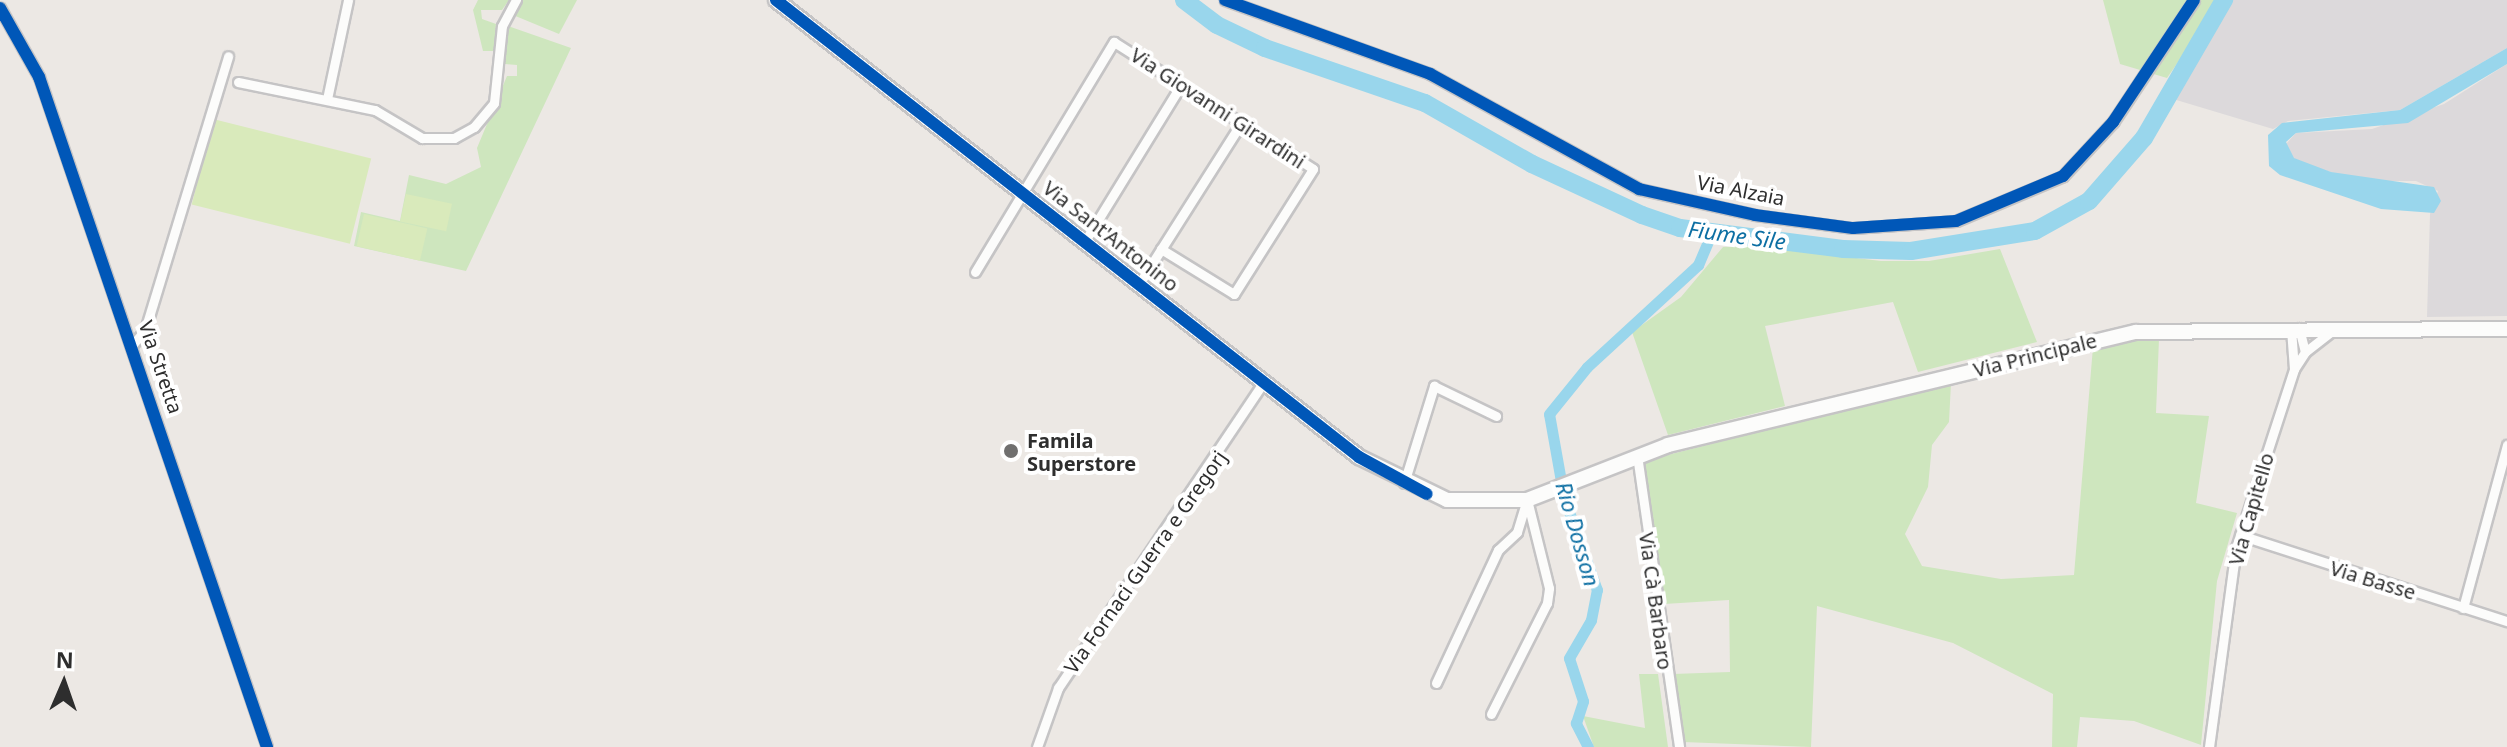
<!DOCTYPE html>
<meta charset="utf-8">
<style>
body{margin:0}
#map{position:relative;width:2507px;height:747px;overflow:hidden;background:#ece8e4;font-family:"Noto Sans",sans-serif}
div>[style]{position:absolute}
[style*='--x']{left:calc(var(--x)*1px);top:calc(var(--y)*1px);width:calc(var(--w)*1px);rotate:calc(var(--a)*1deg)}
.industrial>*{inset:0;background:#dcd9db}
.green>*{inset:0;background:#cee6be}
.pitch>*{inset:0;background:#d9eabb;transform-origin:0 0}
.water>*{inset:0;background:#99d6ec}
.canal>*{height:11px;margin:-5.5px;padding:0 5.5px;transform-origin:5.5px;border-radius:5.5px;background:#99d6ec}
.river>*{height:18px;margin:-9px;padding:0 9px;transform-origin:9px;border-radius:9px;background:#99d6ec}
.roads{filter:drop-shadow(2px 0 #c5c4c5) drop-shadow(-2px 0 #c5c4c5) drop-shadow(0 2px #c5c4c5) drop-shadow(0 -2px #c5c4c5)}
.minor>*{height:9px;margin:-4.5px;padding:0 4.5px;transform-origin:4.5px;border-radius:4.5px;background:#fcfcfb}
.secondary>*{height:14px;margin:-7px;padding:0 7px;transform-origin:7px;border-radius:7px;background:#fcfcfb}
.cycleway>*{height:12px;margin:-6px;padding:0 6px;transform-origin:6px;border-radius:6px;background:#0057b8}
.dots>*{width:22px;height:22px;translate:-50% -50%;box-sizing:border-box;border:4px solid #fff;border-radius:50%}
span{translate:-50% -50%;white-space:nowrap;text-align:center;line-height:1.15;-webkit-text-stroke:8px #fff;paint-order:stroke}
.street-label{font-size:20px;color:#2e2e2e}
.poi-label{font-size:20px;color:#2e2e2e;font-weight:700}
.left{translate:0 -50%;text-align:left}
.water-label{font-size:22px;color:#0d6fa3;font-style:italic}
.north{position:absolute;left:24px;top:643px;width:80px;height:80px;-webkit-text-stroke:6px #fff;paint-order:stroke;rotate:2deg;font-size:22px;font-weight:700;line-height:32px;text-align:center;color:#2e2e2e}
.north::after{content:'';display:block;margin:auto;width:28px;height:36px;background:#2e2e2e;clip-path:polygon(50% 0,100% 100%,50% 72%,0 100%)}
</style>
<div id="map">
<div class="industrial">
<i style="clip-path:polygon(2229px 0,2507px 0,2507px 48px,2400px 110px,2288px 121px,2273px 129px,2173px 99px)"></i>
<i style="clip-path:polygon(2507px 64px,2507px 316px,2427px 317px,2430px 214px,2438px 191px,2416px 181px,2360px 181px,2314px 167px,2293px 158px,2286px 144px,2296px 133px,2372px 129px,2444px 104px)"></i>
</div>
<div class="green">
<i style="clip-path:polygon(478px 0,509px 0,502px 10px,481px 10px,482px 19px,496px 24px,494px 51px,483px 51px,473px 10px)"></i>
<i style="clip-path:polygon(523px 0,577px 0,559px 34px,513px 15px)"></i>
<i style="clip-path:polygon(2103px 0,2221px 0,2167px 78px,2120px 64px)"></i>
<i style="clip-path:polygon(508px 26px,571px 48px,466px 271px,354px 246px,361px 212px,400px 221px,409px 175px,446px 184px,481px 167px,477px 148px,507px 76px,517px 76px,517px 65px,505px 64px)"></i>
<i style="clip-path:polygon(1757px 246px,1881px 261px,1929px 261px,2000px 249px,2037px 342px,1918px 372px,1893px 302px,1765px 326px,1785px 406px,1668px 435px,1632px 332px,1681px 297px,1723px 247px)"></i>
<i style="clip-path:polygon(2132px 339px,2159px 339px,2156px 413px,2209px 416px,2196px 503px,2237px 513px,2217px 581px,2201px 745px,2134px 721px,2080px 717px,2077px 747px,2052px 747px,2053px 694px,1953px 643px,1817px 606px,1811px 747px,1683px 742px,1673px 674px,1730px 672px,1729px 600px,1664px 604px,1644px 461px,1951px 383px,1949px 422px,1932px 445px,1928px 487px,1905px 534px,1922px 566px,2001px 579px,2074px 575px,2093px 347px)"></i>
<i style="clip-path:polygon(1639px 674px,1658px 674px,1668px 747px,1594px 747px,1583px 716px,1645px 728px)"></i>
</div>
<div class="pitch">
<i style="left:213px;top:119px;width:163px;height:88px;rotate:14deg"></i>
<i style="left:406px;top:194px;width:47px;height:28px;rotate:12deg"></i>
<i style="left:364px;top:214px;width:65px;height:33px;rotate:13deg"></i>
</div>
<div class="water">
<i style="clip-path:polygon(2507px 48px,2507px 64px,2408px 123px,2296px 133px,2286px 142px,2294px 158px,2331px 172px,2434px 187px,2441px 201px,2434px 213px,2381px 209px,2280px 175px,2269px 166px,2268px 135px,2282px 123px,2400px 110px)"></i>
</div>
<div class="canal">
<i style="--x:1588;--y:747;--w:27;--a:-117"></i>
<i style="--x:1576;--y:723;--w:23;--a:-72"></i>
<i style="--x:1583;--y:701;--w:45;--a:-108"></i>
<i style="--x:1569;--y:658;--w:44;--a:-59.9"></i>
<i style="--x:1591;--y:620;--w:31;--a:-79"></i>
<i style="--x:1597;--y:590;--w:98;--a:-109.7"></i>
<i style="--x:1564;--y:498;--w:85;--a:-100.1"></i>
<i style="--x:1549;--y:414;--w:60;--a:-51"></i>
<i style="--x:1587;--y:367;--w:151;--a:-42.6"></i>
<i style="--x:1698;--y:265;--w:36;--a:-67"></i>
</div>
<div class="river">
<i style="--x:1184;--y:0;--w:41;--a:37.1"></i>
<i style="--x:1217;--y:25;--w:53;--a:25.6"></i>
<i style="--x:1265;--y:48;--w:169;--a:19"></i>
<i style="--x:1425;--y:103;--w:123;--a:29.7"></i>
<i style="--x:1532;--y:164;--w:121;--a:24.9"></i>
<i style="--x:1642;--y:215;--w:40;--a:18.9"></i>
<i style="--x:1680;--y:228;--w:164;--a:7.3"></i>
<i style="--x:1843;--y:249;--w:68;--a:1.7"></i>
<i style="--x:1911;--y:251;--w:126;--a:-9.2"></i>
<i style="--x:2035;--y:231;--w:62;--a:-29.1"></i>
<i style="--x:2089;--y:201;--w:84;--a:-48.9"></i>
<i style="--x:2144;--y:138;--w:160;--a:-59.9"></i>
</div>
<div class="roads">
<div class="minor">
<i style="--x:1225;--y:0;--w:218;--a:19.8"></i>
<i style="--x:1430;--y:74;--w:239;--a:28.8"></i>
<i style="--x:1639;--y:189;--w:119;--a:12.6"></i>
<i style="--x:1755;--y:215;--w:99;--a:7.6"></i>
<i style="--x:1853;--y:228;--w:103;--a:-3.9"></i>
<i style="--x:1956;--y:221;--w:116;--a:-22.8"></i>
<i style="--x:2063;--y:176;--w:74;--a:-47.2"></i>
<i style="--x:2113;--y:122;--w:146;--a:-56.4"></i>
<i style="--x:0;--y:8;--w:79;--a:60.5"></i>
<i style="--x:39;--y:77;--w:708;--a:71.21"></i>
<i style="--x:238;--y:82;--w:140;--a:11.6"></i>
<i style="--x:375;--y:110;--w:55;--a:30.8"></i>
<i style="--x:422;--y:138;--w:32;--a:0"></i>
<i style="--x:454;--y:138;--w:23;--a:-29"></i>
<i style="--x:474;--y:127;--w:31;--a:-50"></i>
<i style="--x:494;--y:103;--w:77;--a:-84.1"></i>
<i style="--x:502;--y:26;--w:30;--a:-62"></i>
<i style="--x:327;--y:99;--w:101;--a:-78"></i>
<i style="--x:1085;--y:241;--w:183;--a:-58.4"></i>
<i style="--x:975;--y:272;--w:269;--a:-58.9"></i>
<i style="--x:1114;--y:42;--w:236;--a:32.5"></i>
<i style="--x:1313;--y:169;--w:148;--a:122.3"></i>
<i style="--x:1234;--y:294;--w:86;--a:-148.3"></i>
<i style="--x:1139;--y:284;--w:191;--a:-57.6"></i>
<i style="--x:2291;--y:329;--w:40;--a:85.7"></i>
<i style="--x:133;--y:344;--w:18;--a:-49"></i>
<i style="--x:145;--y:330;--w:286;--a:-73.1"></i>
<i style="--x:2305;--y:352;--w:33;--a:-38"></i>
<i style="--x:1637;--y:455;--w:295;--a:81.8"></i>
<i style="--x:1404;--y:483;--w:102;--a:-72.8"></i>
<i style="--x:1434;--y:386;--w:69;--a:25.8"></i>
<i style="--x:2240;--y:535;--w:281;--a:17.9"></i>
<i style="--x:2463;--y:608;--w:169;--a:-74.9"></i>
<i style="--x:1436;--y:683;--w:147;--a:-65"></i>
<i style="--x:1498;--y:550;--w:26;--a:-43"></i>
<i style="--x:1517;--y:532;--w:31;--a:-73"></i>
<i style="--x:1491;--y:714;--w:124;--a:-63.2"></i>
<i style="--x:1547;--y:603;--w:15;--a:-82"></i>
<i style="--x:1549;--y:588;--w:91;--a:-104"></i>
<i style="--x:1037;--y:747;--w:63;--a:-70.4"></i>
<i style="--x:1058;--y:688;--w:369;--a:-56.1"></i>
<i style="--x:2209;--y:747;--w:201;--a:-82.3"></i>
<i style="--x:2236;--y:548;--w:188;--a:-72"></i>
<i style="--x:2294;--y:369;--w:20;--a:-57"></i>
<i style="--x:2305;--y:352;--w:25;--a:-104"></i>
</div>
<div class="secondary">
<i style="--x:776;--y:0;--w:741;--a:38.09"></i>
<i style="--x:1359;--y:457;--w:98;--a:26"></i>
<i style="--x:1447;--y:500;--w:80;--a:0"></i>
<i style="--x:1527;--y:500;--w:151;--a:-21.3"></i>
<i style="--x:1668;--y:445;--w:481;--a:-13.6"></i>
<i style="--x:2136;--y:332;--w:371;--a:-0.5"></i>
</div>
</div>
<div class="cycleway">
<i style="--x:776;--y:0;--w:741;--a:38.09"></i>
<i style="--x:1359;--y:457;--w:77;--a:28.6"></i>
<i style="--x:1225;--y:0;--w:218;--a:19.8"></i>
<i style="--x:1430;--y:74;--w:239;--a:28.8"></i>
<i style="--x:1639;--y:189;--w:119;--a:12.6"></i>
<i style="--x:1755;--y:215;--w:99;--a:7.6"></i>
<i style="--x:1853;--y:228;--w:103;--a:-3.9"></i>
<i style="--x:1956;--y:221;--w:116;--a:-22.8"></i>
<i style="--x:2063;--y:176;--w:74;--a:-47.2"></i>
<i style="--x:2113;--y:122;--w:146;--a:-56.4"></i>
<i style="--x:0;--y:8;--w:79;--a:60.5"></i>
<i style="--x:39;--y:77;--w:708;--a:71.21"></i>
</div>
<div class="dots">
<i style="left:1011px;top:451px;background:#706f6e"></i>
</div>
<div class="street-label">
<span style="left:1218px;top:108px;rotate:33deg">Via Giovanni Girardini</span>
<span style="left:1741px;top:190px;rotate:11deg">Via Alzaia</span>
<span style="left:1111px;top:236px;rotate:38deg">Via Sant'Antonino</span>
<span style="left:2035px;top:355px;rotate:-14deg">Via Principale</span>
<span style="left:161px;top:367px;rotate:71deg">Via Stretta</span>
<span style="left:2251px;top:509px;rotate:-74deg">Via Capitello</span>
<span style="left:1145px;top:562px;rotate:-55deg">Via Fornaci Guerra e Gregorj</span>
<span style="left:2373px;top:580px;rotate:17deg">Via Basse</span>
<span style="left:1656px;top:601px;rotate:82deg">Via Cà Barbaro</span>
</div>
<div class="poi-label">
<span class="left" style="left:1027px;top:452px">Famila<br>Superstore</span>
</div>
<div class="water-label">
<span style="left:1737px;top:235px;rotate:8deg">Fiume Sile</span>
<span style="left:1578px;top:534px;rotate:74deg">Rio Dosson</span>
</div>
<div class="north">N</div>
</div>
